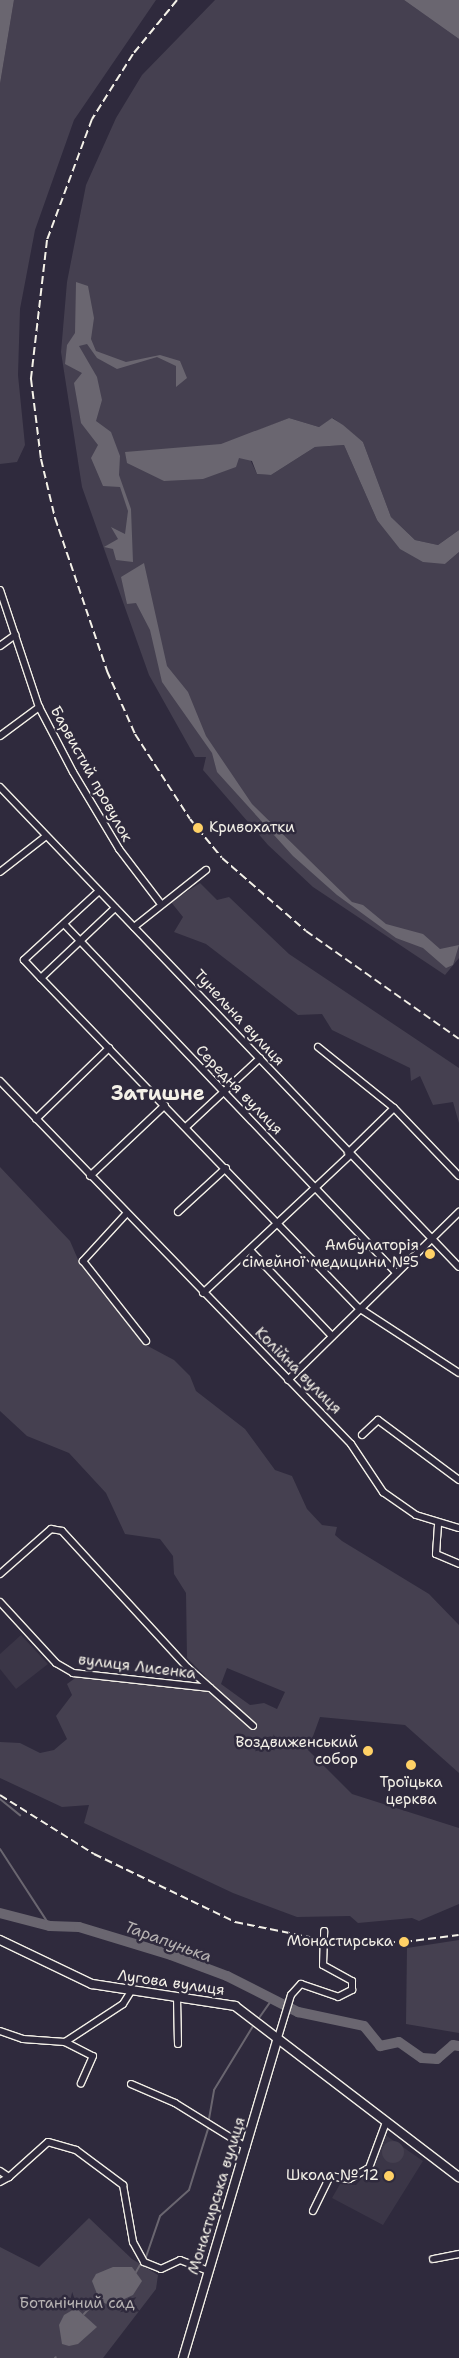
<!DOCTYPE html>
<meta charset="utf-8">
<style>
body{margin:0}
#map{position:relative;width:459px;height:2358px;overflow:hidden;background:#2f2a3d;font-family:"Shantell Sans",sans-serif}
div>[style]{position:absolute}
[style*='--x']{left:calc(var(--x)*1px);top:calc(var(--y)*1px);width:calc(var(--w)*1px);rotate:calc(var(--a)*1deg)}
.built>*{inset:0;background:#3b3647}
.green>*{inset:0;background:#454050}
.round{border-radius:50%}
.water>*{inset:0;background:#6a6670}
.stream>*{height:2px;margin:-1px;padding:0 1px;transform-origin:1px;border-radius:1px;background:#6a6670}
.river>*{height:10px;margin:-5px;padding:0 5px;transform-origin:5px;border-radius:5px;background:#6a6670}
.roads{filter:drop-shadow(1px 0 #f4f1e8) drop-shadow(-1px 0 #f4f1e8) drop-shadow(0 1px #f4f1e8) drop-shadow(0 -1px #f4f1e8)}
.minor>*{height:6px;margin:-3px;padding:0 3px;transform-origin:3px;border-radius:3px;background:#2f2a3d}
.tertiary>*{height:8px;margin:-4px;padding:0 4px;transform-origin:4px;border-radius:4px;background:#2f2a3d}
.rail>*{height:2px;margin-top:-1px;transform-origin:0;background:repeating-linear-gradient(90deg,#f4f1e8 0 8px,transparent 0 12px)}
.dots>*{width:14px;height:14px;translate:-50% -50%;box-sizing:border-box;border:2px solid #2f2a3d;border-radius:50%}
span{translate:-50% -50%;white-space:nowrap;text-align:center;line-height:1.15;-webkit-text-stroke:5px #2f2a3d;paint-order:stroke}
.street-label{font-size:15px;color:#f4f1e8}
.poi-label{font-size:15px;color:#f4f1e8}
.left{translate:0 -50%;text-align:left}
.right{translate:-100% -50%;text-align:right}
.park-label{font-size:15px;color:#b7b3b3}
.water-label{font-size:16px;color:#b6b2b2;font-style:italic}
.district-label{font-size:20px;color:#f4f1e8;font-weight:700}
</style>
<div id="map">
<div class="built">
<i style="clip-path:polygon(21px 1635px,48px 1664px,16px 1689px,0 1669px,0 1654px)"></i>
<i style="clip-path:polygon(384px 2134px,423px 2161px,383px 2225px,332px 2198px,340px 2184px,356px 2185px,371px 2168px)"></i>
</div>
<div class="green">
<i style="clip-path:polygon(14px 0,156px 0,74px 120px,35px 230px,20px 309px,18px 375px,25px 445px,17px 462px,0 464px,0 84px)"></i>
<i style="clip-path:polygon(215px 0,404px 0,459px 39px,459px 530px,438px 545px,415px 540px,391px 517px,363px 442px,333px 418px,319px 427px,289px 418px,240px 438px,257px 474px,271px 475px,315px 447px,344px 445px,377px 520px,445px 564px,459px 552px,459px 958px,445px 975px,313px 887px,268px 845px,203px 770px,206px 757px,195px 757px,149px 675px,82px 487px,61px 352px,67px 282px,86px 185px,116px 118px,142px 75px)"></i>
<i style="clip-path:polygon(200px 883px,217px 900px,229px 897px,289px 954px,459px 1068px,459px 1123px,453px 1102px,433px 1105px,420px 1076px,411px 1081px,410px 1068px,332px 1030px,322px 1014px,298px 1015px,206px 944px,174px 932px,183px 917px,171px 902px)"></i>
<i style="clip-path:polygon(evenodd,0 1167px,70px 1241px,80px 1264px,144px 1344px,174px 1360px,190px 1376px,196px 1391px,245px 1429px,275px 1470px,292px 1476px,307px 1509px,322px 1525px,337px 1527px,335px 1535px,342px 1541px,429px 1594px,459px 1625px,459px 1773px,405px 1725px,320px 1717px,308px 1750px,352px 1794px,459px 1828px,459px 1904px,419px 1921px,412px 1918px,358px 1923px,350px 1916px,297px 1917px,233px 1893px,84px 1823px,89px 1805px,62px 1807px,0 1778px,0 1742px,20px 1743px,40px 1753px,54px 1750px,67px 1739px,56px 1716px,72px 1695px,67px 1684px,78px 1676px,210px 1691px,205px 1676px,187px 1658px,186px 1593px,174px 1574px,173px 1556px,160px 1539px,125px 1534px,106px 1493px,69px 1453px,27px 1436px,0 1411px,0 1167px,227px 1668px,285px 1692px,277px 1709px,264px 1703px,250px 1705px,221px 1684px,227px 1668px)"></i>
<i style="clip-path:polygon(459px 1940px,459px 2033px,406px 2024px,407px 1948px)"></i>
<i class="round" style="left:382px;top:2141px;width:22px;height:22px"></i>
<i style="clip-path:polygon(89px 2218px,132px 2259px,158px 2275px,156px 2289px,103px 2358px,0 2358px,0 2247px,39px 2267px)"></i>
</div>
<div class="water">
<i style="clip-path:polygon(0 0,14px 0,0 84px)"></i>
<i style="clip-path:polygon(404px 0,459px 0,459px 39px)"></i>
<i style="clip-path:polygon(76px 282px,88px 286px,94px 318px,91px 339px,96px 351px,126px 362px,160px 355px,180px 361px,187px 378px,176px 387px,176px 366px,157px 357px,117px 369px,97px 358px,87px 344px,79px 346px,97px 377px,102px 400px,96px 421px,111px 432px,120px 456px,119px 475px,131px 509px,133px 562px,116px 560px,113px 549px,104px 547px,118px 539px,111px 527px,125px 534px,128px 511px,120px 487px,103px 486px,91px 458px,98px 445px,81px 423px,74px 383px,82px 373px,65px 364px,67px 345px,75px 333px)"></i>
<i style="clip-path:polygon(289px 418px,319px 427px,332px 418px,343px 425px,363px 442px,391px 517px,415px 540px,438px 545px,459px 530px,459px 552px,445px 564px,423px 562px,400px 549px,377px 520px,344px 445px,315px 447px,271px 475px,257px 474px,252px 461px,239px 458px,236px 467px,203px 479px,164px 481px,127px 463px,125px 452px,221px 444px)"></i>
<i style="clip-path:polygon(144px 563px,167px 666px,188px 692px,206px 736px,252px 804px,352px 902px,363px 905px,386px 924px,423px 934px,440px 949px,459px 945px,453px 965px,446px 968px,423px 948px,396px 938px,337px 895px,293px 856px,217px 772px,212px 753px,162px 682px,150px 630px,136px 603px,127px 604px,121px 577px)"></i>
<i style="clip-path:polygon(113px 2267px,132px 2267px,142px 2281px,133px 2295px,109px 2306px,99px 2299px,92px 2281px,96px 2274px)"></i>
<i style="clip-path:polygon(76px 2308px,97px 2327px,78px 2344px,69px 2346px,62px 2344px,59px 2325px,64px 2315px)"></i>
</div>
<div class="stream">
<i style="--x:0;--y:1799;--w:26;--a:39"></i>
<i style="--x:0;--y:1849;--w:92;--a:57"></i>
<i style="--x:259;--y:2018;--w:24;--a:-55"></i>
<i style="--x:209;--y:2119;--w:29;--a:-80"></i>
<i style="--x:214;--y:2090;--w:75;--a:-58.6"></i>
<i style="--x:146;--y:2257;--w:43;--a:-71.1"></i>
<i style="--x:160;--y:2216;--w:39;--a:-42"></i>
<i style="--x:189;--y:2190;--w:64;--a:-72.7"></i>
<i style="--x:136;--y:2272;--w:8;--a:-60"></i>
<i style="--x:84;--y:2314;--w:23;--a:-47"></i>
<i style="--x:55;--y:2358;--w:1;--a:-45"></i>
</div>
<div class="river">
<i style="--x:0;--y:1913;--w:52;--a:14.6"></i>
<i style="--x:50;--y:1926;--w:29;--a:2"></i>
<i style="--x:79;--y:1927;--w:96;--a:16.9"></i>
<i style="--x:171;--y:1955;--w:60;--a:20.6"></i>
<i style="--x:227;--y:1976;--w:80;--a:26.9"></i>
<i style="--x:298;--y:2012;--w:67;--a:12"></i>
<i style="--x:364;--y:2026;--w:26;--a:51"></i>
<i style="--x:380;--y:2046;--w:19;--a:-12"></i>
<i style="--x:399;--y:2042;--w:28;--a:35"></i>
<i style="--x:422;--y:2058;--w:15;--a:4"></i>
<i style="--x:437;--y:2059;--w:21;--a:-41"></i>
<i style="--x:453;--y:2045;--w:6;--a:9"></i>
</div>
<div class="roads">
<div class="minor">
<i style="--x:0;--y:590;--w:123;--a:71.6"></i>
<i style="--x:39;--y:707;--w:73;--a:62.4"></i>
<i style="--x:73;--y:772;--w:90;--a:59.1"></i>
<i style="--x:119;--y:849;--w:69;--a:52.6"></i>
<i style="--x:0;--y:646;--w:19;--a:-36"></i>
<i style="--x:0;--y:736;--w:49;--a:-36.6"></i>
<i style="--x:0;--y:787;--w:664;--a:46.28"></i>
<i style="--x:0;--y:872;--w:58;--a:-38"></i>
<i style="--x:99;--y:891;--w:102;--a:137.4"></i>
<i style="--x:24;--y:960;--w:25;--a:47"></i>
<i style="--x:41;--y:978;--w:102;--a:-43.4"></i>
<i style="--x:64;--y:924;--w:482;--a:46.4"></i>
<i style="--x:134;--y:927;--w:92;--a:-38.4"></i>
<i style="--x:41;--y:978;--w:458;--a:46.1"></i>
<i style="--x:359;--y:1308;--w:119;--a:33"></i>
<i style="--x:318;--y:1047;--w:97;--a:38.8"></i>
<i style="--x:394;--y:1108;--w:94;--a:46.3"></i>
<i style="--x:0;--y:1081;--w:505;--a:45.96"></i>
<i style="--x:351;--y:1444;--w:58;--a:56.3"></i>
<i style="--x:383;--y:1492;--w:40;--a:34.9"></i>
<i style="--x:416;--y:1515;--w:45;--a:16.8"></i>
<i style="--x:36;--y:1119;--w:102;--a:-44.2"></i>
<i style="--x:186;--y:1127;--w:101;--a:-43"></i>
<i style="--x:348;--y:1153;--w:64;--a:-44.4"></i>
<i style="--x:90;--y:1176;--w:103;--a:-43.4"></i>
<i style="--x:178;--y:1212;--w:65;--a:-42.5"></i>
<i style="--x:126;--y:1214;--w:64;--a:132.5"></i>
<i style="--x:83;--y:1261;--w:102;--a:51.8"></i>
<i style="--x:250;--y:1250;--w:119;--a:46.4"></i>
<i style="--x:203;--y:1293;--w:202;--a:-43.2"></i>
<i style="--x:288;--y:1380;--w:240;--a:-44.5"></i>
<i style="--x:362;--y:1435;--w:22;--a:-43"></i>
<i style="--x:378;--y:1420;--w:101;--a:36.5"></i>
<i style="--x:438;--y:1525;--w:29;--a:94"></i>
<i style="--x:436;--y:1554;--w:25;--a:23"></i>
<i style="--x:0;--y:1574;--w:68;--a:-41.4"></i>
<i style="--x:51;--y:1529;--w:11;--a:10"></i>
<i style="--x:62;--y:1531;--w:186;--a:47.4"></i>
<i style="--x:188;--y:1668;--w:87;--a:41.7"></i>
<i style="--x:0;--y:1602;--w:83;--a:47.4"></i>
<i style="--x:56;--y:1663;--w:20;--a:30"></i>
<i style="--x:73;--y:1673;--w:138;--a:6.2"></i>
<i style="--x:177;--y:1997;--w:47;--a:88.8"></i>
<i style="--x:0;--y:2031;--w:24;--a:19"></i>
<i style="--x:23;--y:2039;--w:42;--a:4.1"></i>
<i style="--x:65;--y:2042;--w:69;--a:-33.2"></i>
<i style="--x:123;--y:2004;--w:13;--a:-58"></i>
<i style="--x:277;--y:2041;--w:48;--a:-73.1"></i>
<i style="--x:291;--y:1995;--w:15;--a:-48"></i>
<i style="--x:301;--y:1984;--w:39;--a:19"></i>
<i style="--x:338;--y:1997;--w:16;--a:-27"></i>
<i style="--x:352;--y:1990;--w:9;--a:-90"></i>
<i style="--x:352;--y:1981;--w:33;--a:-151"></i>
<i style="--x:323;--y:1965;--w:34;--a:-88"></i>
<i style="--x:65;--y:2042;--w:31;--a:27"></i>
<i style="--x:93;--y:2056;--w:30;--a:114"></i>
<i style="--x:131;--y:2084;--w:48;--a:23.4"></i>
<i style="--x:175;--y:2103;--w:84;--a:31.8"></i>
<i style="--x:0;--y:2171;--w:11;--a:34"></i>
<i style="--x:9;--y:2177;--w:52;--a:-41.9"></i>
<i style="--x:48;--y:2142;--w:29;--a:16"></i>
<i style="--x:76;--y:2150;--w:59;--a:36.7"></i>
<i style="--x:123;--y:2185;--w:58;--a:80"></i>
<i style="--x:133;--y:2242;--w:23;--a:61"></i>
<i style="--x:144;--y:2262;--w:18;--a:22"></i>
<i style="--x:161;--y:2269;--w:21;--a:-25"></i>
<i style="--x:180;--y:2260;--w:31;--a:21"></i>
<i style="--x:0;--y:2182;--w:10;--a:-29"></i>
<i style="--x:313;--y:2211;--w:39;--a:-64"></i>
<i style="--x:330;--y:2176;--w:19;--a:9"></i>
<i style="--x:349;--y:2179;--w:23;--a:-29"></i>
<i style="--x:369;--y:2168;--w:46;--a:-69.6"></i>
<i style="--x:433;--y:2259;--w:26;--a:-11"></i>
</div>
<div class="tertiary">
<i style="--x:0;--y:1940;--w:102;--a:25.6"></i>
<i style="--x:92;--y:1984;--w:145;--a:8.7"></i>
<i style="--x:235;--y:2006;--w:282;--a:37.4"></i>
<i style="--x:183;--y:2358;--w:331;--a:-73.5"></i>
</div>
</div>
<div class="rail">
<i style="--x:177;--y:0;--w:70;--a:129.2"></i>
<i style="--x:133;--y:54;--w:77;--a:122.2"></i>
<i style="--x:92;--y:119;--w:129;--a:110.4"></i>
<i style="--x:47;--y:240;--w:140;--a:96.6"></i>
<i style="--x:31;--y:379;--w:81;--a:82.9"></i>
<i style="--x:41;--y:459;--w:61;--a:76.7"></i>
<i style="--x:55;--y:518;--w:162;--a:71.2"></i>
<i style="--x:107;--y:671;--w:69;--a:66"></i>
<i style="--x:135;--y:734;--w:101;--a:57.1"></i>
<i style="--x:190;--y:819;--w:50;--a:50.6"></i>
<i style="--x:222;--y:858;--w:111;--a:41"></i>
<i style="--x:306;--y:931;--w:187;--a:35.2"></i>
<i style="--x:0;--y:1795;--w:111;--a:32.1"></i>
<i style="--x:94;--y:1854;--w:157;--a:25.7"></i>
<i style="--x:235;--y:1922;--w:106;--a:11.4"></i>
<i style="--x:339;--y:1943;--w:65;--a:-0.9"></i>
<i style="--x:404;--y:1942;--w:55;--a:-7.3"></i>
</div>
<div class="dots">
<i style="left:198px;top:828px;background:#ffd166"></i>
<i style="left:430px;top:1254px;background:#ffd166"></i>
<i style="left:368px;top:1751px;background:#ffd166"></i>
<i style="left:411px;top:1765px;background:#ffd166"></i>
<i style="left:404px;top:1942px;background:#ffd166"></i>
<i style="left:389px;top:2176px;background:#ffd166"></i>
</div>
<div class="street-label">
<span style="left:91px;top:774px;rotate:61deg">Барвистий провулок</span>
<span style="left:239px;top:1018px;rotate:47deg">Тунельна вулиця</span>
<span style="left:239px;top:1090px;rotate:46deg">Середня вулиця</span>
<span style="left:298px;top:1371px;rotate:45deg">Колійна вулиця</span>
<span style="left:137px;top:1667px;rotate:7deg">вулиця Лисенка</span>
<span style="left:171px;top:1983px;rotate:8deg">Лугова вулиця</span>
<span style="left:217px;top:2196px;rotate:-73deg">Монастирська вулиця</span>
</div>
<div class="poi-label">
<span class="left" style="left:209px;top:828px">Кривохатки</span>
<span class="right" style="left:419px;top:1254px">Амбулаторія<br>сімейної медицини №5</span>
<span class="right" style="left:358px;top:1751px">Воздвиженський<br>собор</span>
<span style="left:411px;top:1791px">Троїцька<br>церква</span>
<span class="right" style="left:393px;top:1942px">Монастирська</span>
<span class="right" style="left:379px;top:2176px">Школа № 12</span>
</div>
<div class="park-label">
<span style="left:77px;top:2304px">Ботанічний сад</span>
</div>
<div class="water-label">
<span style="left:168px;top:1942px;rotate:20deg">Тарапунька</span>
</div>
<div class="district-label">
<span style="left:158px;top:1093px">Затишне</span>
</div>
</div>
